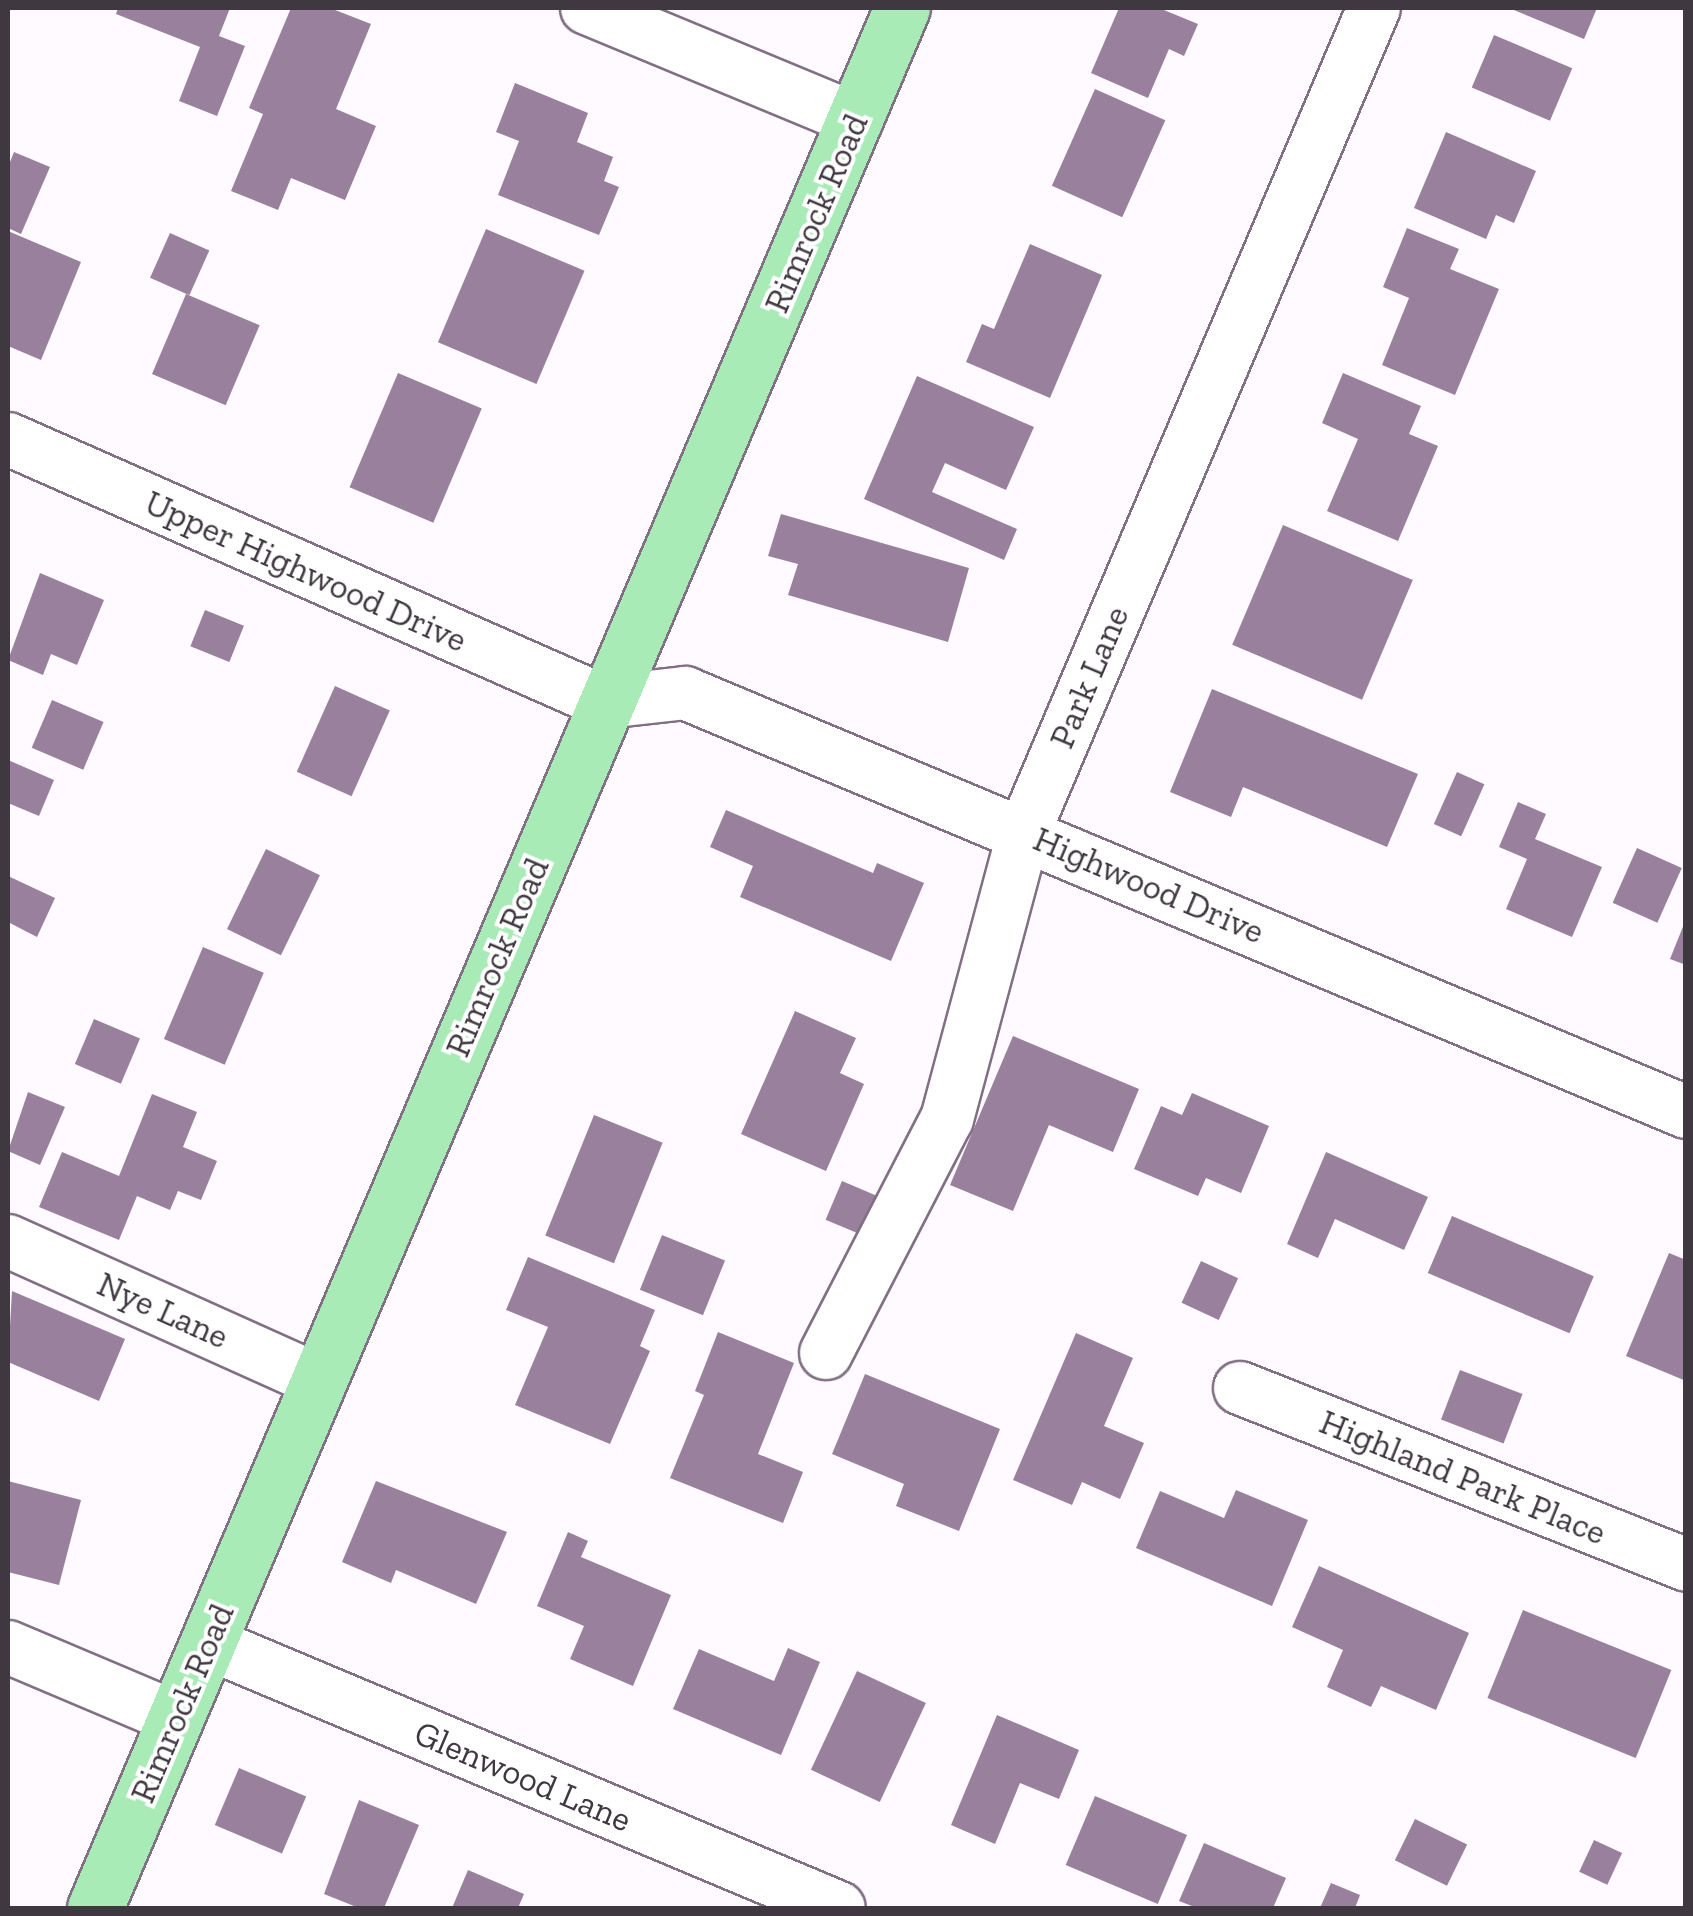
<!DOCTYPE html>
<style>
body{margin:0}
#map{position:relative;width:1693px;height:1916px;overflow:hidden;background:#fefaff;font-family:"Zilla Slab",serif}
div>[style]{position:absolute}
[style*='--x']{left:calc(var(--x)*1px);top:calc(var(--y)*1px);width:calc(var(--w)*1px);rotate:calc(var(--a)*1deg)}
.building>*{inset:0;background:#99809d;transform-origin:0 0}
.roads{filter:drop-shadow(2px 0 #816f84) drop-shadow(-2px 0 #816f84) drop-shadow(0 2px #816f84) drop-shadow(0 -2px #816f84)}
.minor>*{height:52px;margin:-26px;padding:0 26px;transform-origin:26px;border-radius:26px;background:#fff}
.major>*{height:55px;margin:-27.5px;padding:0 27.5px;transform-origin:27.5px;border-radius:27.5px;background:#a9ebb7}
span{translate:-50% -50%;white-space:nowrap;text-align:center;line-height:1.15;-webkit-text-stroke:8px #fff;paint-order:stroke}
.street-label{font-size:35px;color:#403841}
.frame{position:absolute;inset:0;border:10px solid #403841;pointer-events:none}
</style>
<div id="map">
<div class="building">
<i style="clip-path:polygon(118px 8px,230px 8px,219px 36px,245px 46px,217px 116px,179px 101px,200px 47px,116px 14px)"></i>
<i style="clip-path:polygon(291px 8px,330px 8px,371px 24px,336px 109px,376px 126px,345px 200px,291px 178px,278px 210px,231px 191px,263px 114px,249px 108px)"></i>
<i style="clip-path:polygon(1119px 8px,1159px 8px,1198px 24px,1184px 56px,1169px 49px,1148px 98px,1091px 73px)"></i>
<i style="clip-path:polygon(1509px 8px,1597px 8px,1584px 39px)"></i>
<i style="left:1494px;top:35px;width:85px;height:57px;rotate:23deg"></i>
<i style="clip-path:polygon(515px 83px,588px 113px,577px 142px,613px 157px,604px 181px,619px 187px,599px 235px,498px 195px,519px 141px,496px 132px)"></i>
<i style="left:1095px;top:89px;width:77px;height:106px;rotate:24deg"></i>
<i style="clip-path:polygon(1446px 132px,1536px 171px,1514px 223px,1496px 215px,1486px 239px,1414px 208px)"></i>
<i style="clip-path:polygon(14px 152px,50px 167px,21px 234px,8px 228px,8px 167px)"></i>
<i style="clip-path:polygon(1407px 228px,1459px 249px,1450px 269px,1499px 289px,1455px 395px,1382px 365px,1409px 298px,1383px 287px)"></i>
<i style="left:486px;top:229px;width:107px;height:123px;rotate:23deg"></i>
<i style="clip-path:polygon(8px 231px,81px 262px,41px 360px,8px 346px)"></i>
<i style="left:170px;top:233px;width:43px;height:49px;rotate:24deg"></i>
<i style="clip-path:polygon(1030px 244px,1102px 275px,1050px 398px,966px 362px,982px 324px,994px 329px)"></i>
<i style="left:186px;top:294px;width:80px;height:87px;rotate:23deg"></i>
<i style="left:398px;top:373px;width:91px;height:124px;rotate:23deg"></i>
<i style="clip-path:polygon(1343px 373px,1421px 406px,1409px 434px,1438px 446px,1398px 541px,1327px 511px,1358px 439px,1322px 423px)"></i>
<i style="clip-path:polygon(917px 376px,1034px 427px,1006px 490px,945px 463px,932px 492px,1017px 529px,1004px 560px,864px 499px)"></i>
<i style="clip-path:polygon(781px 514px,969px 568px,948px 642px,788px 595px,798px 564px,768px 556px)"></i>
<i style="left:1283px;top:525px;width:141px;height:130px;rotate:23deg"></i>
<i style="clip-path:polygon(40px 573px,104px 600px,77px 665px,51px 654px,43px 675px,8px 660px)"></i>
<i style="left:205px;top:610px;width:42px;height:39px;rotate:22deg"></i>
<i style="left:335px;top:686px;width:60px;height:94px;rotate:24deg"></i>
<i style="clip-path:polygon(1212px 689px,1418px 774px,1387px 847px,1243px 787px,1231px 817px,1170px 792px)"></i>
<i style="left:52px;top:700px;width:56px;height:52px;rotate:23deg"></i>
<i style="clip-path:polygon(8px 760px,54px 780px,39px 816px,8px 803px)"></i>
<i style="left:1457px;top:772px;width:30px;height:57px;rotate:24deg"></i>
<i style="clip-path:polygon(1518px 802px,1546px 814px,1535px 839px,1602px 867px,1572px 937px,1506px 909px,1527px 859px,1499px 847px)"></i>
<i style="clip-path:polygon(726px 810px,873px 873px,877px 863px,924px 883px,891px 961px,740px 897px,753px 866px,710px 847px)"></i>
<i style="left:1637px;top:848px;width:49px;height:60px;rotate:24deg"></i>
<i style="left:266px;top:849px;width:60px;height:89px;rotate:26deg"></i>
<i style="clip-path:polygon(8px 876px,55px 898px,37px 937px,8px 922px)"></i>
<i style="clip-path:polygon(1686px 919px,1686px 965px,1670px 959px)"></i>
<i style="left:203px;top:947px;width:66px;height:100px;rotate:23deg"></i>
<i style="clip-path:polygon(795px 1011px,856px 1038px,840px 1073px,864px 1084px,826px 1171px,741px 1134px)"></i>
<i style="left:94px;top:1019px;width:50px;height:49px;rotate:23deg"></i>
<i style="clip-path:polygon(1013px 1036px,1139px 1089px,1113px 1152px,1049px 1125px,1013px 1211px,950px 1185px)"></i>
<i style="clip-path:polygon(28px 1092px,65px 1107px,40px 1165px,8px 1151px)"></i>
<i style="clip-path:polygon(1192px 1093px,1269px 1126px,1241px 1193px,1206px 1178px,1198px 1196px,1134px 1169px,1161px 1106px,1182px 1115px)"></i>
<i style="clip-path:polygon(152px 1094px,197px 1112px,183px 1147px,217px 1161px,201px 1200px,178px 1191px,170px 1210px,137px 1196px,119px 1240px,39px 1207px,62px 1152px,119px 1176px)"></i>
<i style="left:594px;top:1115px;width:74px;height:130px;rotate:22deg"></i>
<i style="clip-path:polygon(1326px 1152px,1428px 1197px,1404px 1250px,1335px 1219px,1318px 1258px,1287px 1244px)"></i>
<i style="left:842px;top:1181px;width:44px;height:42px;rotate:23deg"></i>
<i style="left:1452px;top:1216px;width:154px;height:62px;rotate:23deg"></i>
<i style="left:662px;top:1235px;width:68px;height:59px;rotate:22deg"></i>
<i style="clip-path:polygon(1669px 1253px,1686px 1260px,1686px 1381px,1626px 1356px)"></i>
<i style="clip-path:polygon(528px 1257px,655px 1310px,640px 1346px,650px 1351px,610px 1444px,515px 1405px,548px 1327px,506px 1310px)"></i>
<i style="left:1201px;top:1261px;width:41px;height:46px;rotate:25deg"></i>
<i style="clip-path:polygon(12px 1291px,125px 1339px,99px 1401px,8px 1362px)"></i>
<i style="clip-path:polygon(718px 1332px,794px 1363px,758px 1454px,803px 1472px,783px 1523px,670px 1478px,704px 1395px,695px 1391px)"></i>
<i style="clip-path:polygon(1076px 1333px,1133px 1358px,1104px 1426px,1144px 1443px,1120px 1499px,1082px 1482px,1072px 1505px,1013px 1480px)"></i>
<i style="left:1460px;top:1370px;width:67px;height:53px;rotate:21deg"></i>
<i style="clip-path:polygon(865px 1374px,1000px 1429px,959px 1531px,896px 1506px,904px 1484px,832px 1454px)"></i>
<i style="clip-path:polygon(8px 1481px,81px 1500px,59px 1585px,8px 1572px)"></i>
<i style="clip-path:polygon(376px 1481px,507px 1532px,476px 1604px,396px 1570px,391px 1583px,342px 1562px)"></i>
<i style="clip-path:polygon(1236px 1490px,1308px 1520px,1272px 1606px,1136px 1548px,1160px 1491px,1224px 1518px)"></i>
<i style="clip-path:polygon(568px 1532px,588px 1541px,581px 1557px,671px 1595px,633px 1686px,570px 1659px,584px 1626px,537px 1606px)"></i>
<i style="clip-path:polygon(1319px 1566px,1469px 1633px,1436px 1710px,1381px 1686px,1371px 1707px,1327px 1687px,1343px 1650px,1292px 1627px)"></i>
<i style="left:1523px;top:1610px;width:160px;height:95px;rotate:22deg"></i>
<i style="clip-path:polygon(788px 1648px,820px 1662px,781px 1755px,673px 1709px,699px 1649px,774px 1681px)"></i>
<i style="left:857px;top:1671px;width:76px;height:109px;rotate:25deg"></i>
<i style="clip-path:polygon(997px 1715px,1079px 1750px,1059px 1799px,1020px 1783px,995px 1844px,951px 1825px)"></i>
<i style="left:239px;top:1768px;width:73px;height:62px;rotate:23deg"></i>
<i style="left:1095px;top:1796px;width:100px;height:75px;rotate:23deg"></i>
<i style="clip-path:polygon(359px 1800px,419px 1825px,384px 1908px,359px 1908px,324px 1894px)"></i>
<i style="left:1415px;top:1819px;width:58px;height:46px;rotate:26deg"></i>
<i style="left:1594px;top:1840px;width:31px;height:35px;rotate:25deg"></i>
<i style="clip-path:polygon(1204px 1843px,1286px 1878px,1273px 1908px,1197px 1908px,1179px 1901px)"></i>
<i style="clip-path:polygon(468px 1870px,524px 1894px,518px 1908px,452px 1908px)"></i>
<i style="clip-path:polygon(1331px 1883px,1360px 1895px,1355px 1908px,1320px 1908px)"></i>
</div>
<div class="roads">
<div class="minor">
<i style="--x:587;--y:8;--w:292;--a:22.5"></i>
<i style="--x:8;--y:439;--w:652;--a:23.78"></i>
<i style="--x:605;--y:702;--w:81;--a:-6.4"></i>
<i style="--x:685;--y:693;--w:1085;--a:22.71"></i>
<i style="--x:8;--y:1241;--w:340;--a:24.2"></i>
<i style="--x:826;--y:1353;--w:263;--a:-62.7"></i>
<i style="--x:947;--y:1119;--w:297;--a:-75"></i>
<i style="--x:1024;--y:832;--w:895;--a:-66.99"></i>
<i style="--x:1240;--y:1388;--w:480;--a:21.6"></i>
<i style="--x:208;--y:1643;--w:684;--a:22.78"></i>
<i style="--x:8;--y:1647;--w:182;--a:22.9"></i>
</div>
<div class="major">
<i style="--x:95;--y:1908;--w:2064;--a:-66.99"></i>
</div>
</div>
<div class="street-label">
<span style="left:816px;top:213px;rotate:-67deg">Rimrock Road</span>
<span style="left:306px;top:571px;rotate:24deg">Upper Highwood Drive</span>
<span style="left:1089px;top:677px;rotate:-67deg">Park Lane</span>
<span style="left:1149px;top:885px;rotate:23deg">Highwood Drive</span>
<span style="left:497px;top:957px;rotate:-67deg">Rimrock Road</span>
<span style="left:163px;top:1310px;rotate:24deg">Nye Lane</span>
<span style="left:1463px;top:1477px;rotate:22deg">Highland Park Place</span>
<span style="left:182px;top:1703px;rotate:-67deg">Rimrock Road</span>
<span style="left:523px;top:1776px;rotate:23deg">Glenwood Lane</span>
</div>
<div class="frame"></div>
</div>
